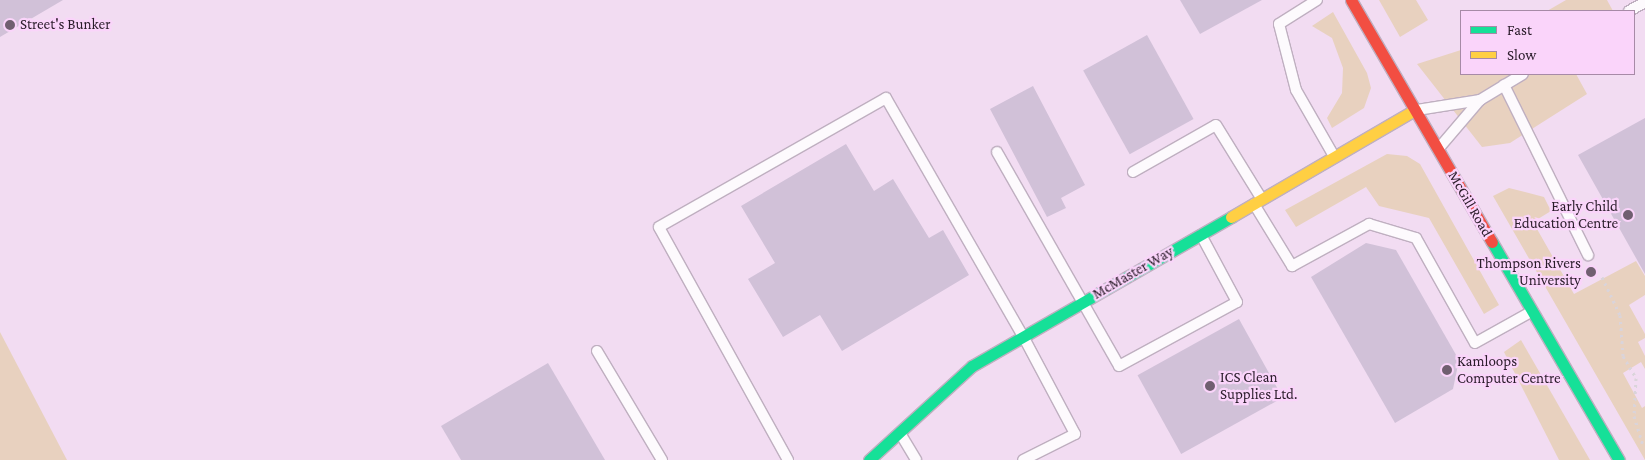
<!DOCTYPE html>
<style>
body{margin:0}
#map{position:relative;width:1645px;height:460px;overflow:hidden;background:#f2dcf2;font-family:"Crimson Pro",serif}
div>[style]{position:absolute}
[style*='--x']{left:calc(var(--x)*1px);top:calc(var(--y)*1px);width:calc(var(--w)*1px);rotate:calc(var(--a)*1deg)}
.green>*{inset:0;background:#e8d1bf}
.building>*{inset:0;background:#d1c1d8;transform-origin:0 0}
.path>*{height:3px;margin-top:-1.5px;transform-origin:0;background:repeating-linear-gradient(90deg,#dad4da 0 2.5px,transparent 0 6.5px)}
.roads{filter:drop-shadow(1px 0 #bfafc0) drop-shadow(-1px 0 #bfafc0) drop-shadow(0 1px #bfafc0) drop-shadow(0 -1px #bfafc0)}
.lane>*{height:10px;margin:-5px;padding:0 5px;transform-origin:5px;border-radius:5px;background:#fdfafd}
.fast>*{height:11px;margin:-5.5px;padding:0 5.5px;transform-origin:5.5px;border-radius:5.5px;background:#16e098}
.slow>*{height:11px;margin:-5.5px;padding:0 5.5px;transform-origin:5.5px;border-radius:5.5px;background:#ffcf43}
.jam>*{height:11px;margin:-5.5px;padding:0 5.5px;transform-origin:5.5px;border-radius:5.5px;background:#f24e42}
.dots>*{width:14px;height:14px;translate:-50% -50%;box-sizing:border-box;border:2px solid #fad4fa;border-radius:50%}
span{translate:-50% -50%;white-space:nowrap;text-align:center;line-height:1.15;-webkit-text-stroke:4.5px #fad4fa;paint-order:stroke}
.poi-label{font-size:15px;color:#2a1c2a}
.left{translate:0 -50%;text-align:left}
.right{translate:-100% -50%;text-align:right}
.street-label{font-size:15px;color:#2a1c2a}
.legend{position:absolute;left:1460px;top:10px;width:175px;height:65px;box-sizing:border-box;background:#fad4fa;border:1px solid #a78aa7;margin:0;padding:6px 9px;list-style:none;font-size:15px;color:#2a1c2a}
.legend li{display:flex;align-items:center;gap:10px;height:25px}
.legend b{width:25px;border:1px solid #a78aa7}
</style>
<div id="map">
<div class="green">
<i style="clip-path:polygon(1379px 0,1416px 0,1428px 20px,1400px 37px)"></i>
<i style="clip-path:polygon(1566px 0,1607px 0,1613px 11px,1547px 11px)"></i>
<i style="clip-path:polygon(1333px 12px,1367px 73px,1371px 88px,1364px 108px,1332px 128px,1327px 118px,1342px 93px,1343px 68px,1332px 38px,1312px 26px)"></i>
<i style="clip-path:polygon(1461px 50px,1461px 74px,1576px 74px,1587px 94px,1510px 143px,1482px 147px,1417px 64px)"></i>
<i style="clip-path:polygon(1387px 154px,1407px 156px,1420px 164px,1499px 305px,1484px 314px,1429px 218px,1379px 206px,1366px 187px,1296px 227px,1285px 210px)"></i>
<i style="clip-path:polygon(1509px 188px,1544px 197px,1551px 211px,1533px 222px,1574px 294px,1636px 261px,1645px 276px,1645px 295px,1629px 305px,1645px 334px,1645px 338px,1638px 342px,1645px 356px,1645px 369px,1641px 362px,1623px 373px,1642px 408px,1645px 406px,1645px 460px,1493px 196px)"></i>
<i style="clip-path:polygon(0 332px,67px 460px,0 460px)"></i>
<i style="clip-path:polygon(1521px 340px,1590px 460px,1559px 460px,1504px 352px)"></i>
</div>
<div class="building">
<i style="clip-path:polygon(0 0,63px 0,0 37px)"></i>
<i style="clip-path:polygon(1180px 0,1262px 0,1200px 34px)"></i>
<i style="left:1147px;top:35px;width:96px;height:73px;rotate:61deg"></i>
<i style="clip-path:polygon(1033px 86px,1085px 185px,1061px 198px,1066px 208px,1047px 217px,990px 109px)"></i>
<i style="clip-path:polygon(1645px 118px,1645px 274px,1578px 155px)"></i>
<i style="clip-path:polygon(846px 144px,874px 191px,893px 179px,929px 238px,943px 230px,969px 275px,842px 351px,820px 315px,783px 337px,748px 279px,775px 263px,741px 206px)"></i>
<i style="clip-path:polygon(1366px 243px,1396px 250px,1459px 360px,1453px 389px,1395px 423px,1311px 277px)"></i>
<i style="left:1239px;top:319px;width:90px;height:116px;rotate:61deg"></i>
<i style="clip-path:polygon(548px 363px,605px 460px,461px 460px,441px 426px)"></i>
</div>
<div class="path">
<i style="--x:1602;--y:277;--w:42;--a:64.7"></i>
<i style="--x:1620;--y:315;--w:41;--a:85.8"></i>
<i style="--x:1623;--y:356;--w:26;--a:59"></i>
<i style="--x:1636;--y:378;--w:38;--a:93"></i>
<i style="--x:1634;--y:416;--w:30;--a:73"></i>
</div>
<div class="roads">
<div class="lane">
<i style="--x:1317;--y:0;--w:45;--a:147.7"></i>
<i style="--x:1279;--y:24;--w:68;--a:75.6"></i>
<i style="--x:1296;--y:90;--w:76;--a:60.1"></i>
<i style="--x:1629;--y:11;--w:18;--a:-29"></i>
<i style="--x:1504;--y:85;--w:190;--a:63.7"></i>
<i style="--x:1417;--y:110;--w:64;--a:-9"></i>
<i style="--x:1439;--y:148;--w:63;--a:-49.5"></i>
<i style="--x:1480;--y:100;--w:50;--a:-31.2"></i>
<i style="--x:997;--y:152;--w:246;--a:60.3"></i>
<i style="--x:1119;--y:366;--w:134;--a:-28.5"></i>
<i style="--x:1237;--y:302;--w:76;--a:-118.2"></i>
<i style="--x:1133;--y:172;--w:95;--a:-29.5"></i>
<i style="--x:1216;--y:125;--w:86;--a:58.3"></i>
<i style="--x:1254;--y:204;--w:73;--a:58.5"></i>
<i style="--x:1292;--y:266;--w:88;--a:-28.6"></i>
<i style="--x:1369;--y:224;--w:49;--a:16.6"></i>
<i style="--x:1416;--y:238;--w:120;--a:60.7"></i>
<i style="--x:1475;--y:343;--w:64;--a:-29"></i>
<i style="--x:597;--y:351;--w:127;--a:59.2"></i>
<i style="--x:900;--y:433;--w:31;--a:59"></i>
<i style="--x:788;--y:460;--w:266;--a:-119"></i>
<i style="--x:659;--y:227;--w:261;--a:-29.6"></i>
<i style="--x:886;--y:98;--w:275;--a:60.1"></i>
<i style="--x:1023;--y:336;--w:111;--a:62"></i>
<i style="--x:1075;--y:434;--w:58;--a:153.4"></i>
</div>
<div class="fast">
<i style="--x:1492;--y:242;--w:252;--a:59.8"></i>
<i style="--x:869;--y:460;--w:139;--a:-42.4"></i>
<i style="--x:972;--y:366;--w:299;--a:-29.9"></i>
</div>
<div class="slow">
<i style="--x:1231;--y:217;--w:213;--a:-30.2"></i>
</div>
<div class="jam">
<i style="--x:1351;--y:0;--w:280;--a:59.8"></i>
</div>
</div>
<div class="dots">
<i style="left:10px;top:25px;background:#705f70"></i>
<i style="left:1628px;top:215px;background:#705f70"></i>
<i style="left:1591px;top:272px;background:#705f70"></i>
<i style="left:1447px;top:370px;background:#705f70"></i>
<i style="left:1210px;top:386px;background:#705f70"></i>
</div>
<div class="poi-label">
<span class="left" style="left:20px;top:25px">Street's Bunker</span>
<span class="right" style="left:1618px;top:215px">Early Child<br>Education Centre</span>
<span class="right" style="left:1581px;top:272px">Thompson Rivers<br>University</span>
<span class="left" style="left:1457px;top:370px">Kamloops<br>Computer Centre</span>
<span class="left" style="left:1220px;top:386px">ICS Clean<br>Supplies Ltd.</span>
</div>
<div class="street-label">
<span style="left:1470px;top:204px;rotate:60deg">McGill Road</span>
<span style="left:1133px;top:273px;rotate:-30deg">McMaster Way</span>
</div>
<ul class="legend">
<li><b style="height:6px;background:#16e098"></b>Fast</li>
<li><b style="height:6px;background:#ffcf43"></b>Slow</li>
</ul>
</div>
